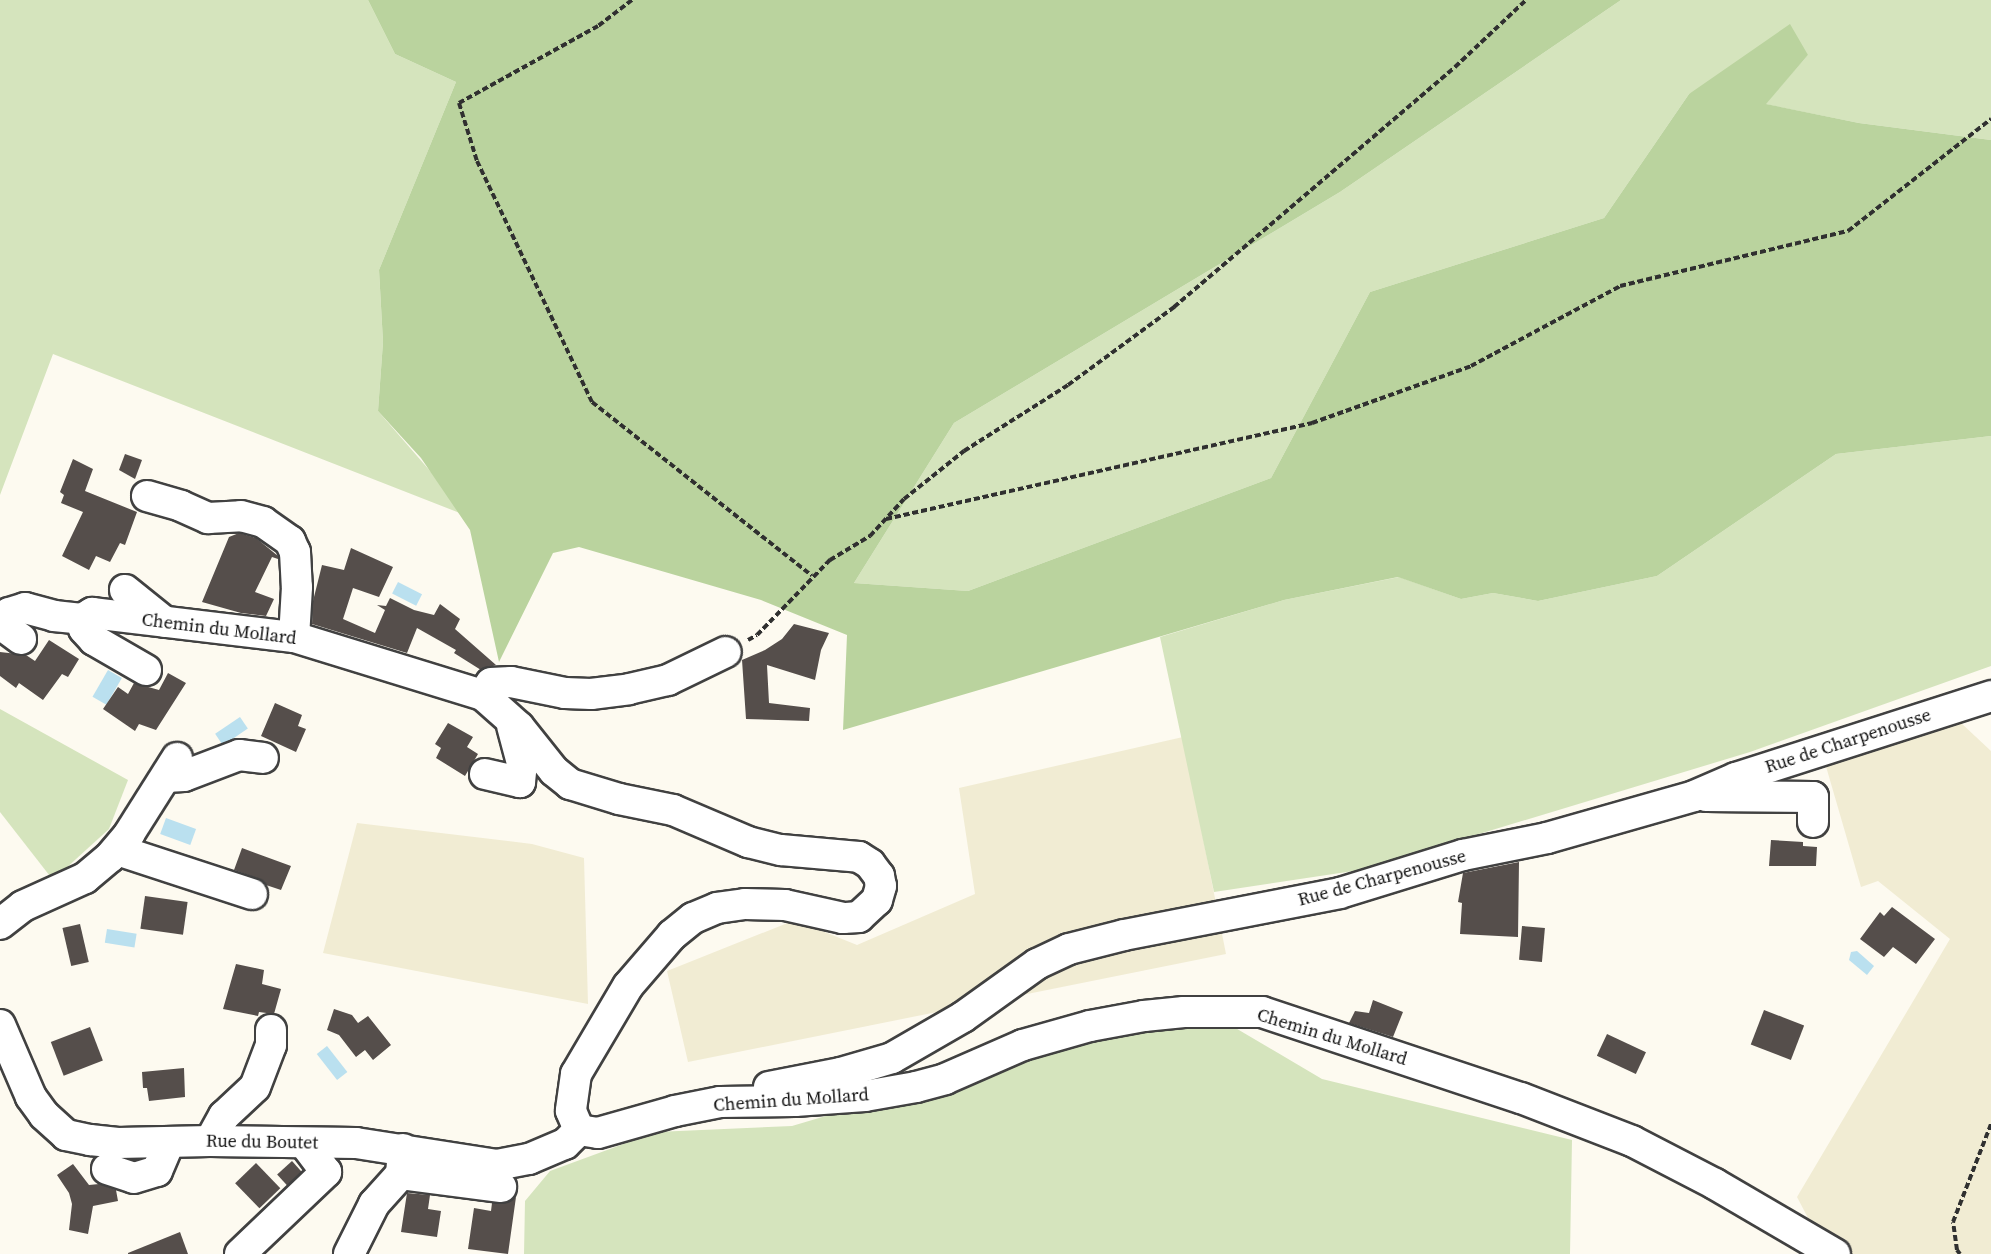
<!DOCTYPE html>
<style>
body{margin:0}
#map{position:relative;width:1991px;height:1254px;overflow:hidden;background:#fdfaf0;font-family:"Source Serif 4",serif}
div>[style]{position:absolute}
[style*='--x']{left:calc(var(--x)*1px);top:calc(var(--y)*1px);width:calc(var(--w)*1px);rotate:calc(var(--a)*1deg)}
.farmland>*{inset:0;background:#f1ecd3}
.green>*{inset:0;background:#d5e4bd}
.forest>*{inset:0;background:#bad39e}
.water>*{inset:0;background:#bae0ef;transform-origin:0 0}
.building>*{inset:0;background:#554e4b;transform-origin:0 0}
.path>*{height:4px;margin-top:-2px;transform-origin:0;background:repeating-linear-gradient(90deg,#303030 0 6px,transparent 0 9px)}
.roads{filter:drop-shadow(2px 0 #414141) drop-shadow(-2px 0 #414141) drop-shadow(0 2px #414141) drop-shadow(0 -2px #414141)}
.minor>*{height:30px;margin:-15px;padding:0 15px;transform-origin:15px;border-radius:15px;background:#fff}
span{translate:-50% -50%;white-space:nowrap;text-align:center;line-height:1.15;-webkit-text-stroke:6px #fff;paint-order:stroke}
.street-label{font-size:18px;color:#0e0e0e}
</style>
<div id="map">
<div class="farmland">
<i style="clip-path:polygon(1960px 722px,1991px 751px,1991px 1254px,1827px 1254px,1797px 1197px,1950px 939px,1878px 881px,1861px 887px,1825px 763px)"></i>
<i style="clip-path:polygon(1183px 737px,1226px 954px,688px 1062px,667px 971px,795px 920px,857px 945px,975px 894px,959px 788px)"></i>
<i style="clip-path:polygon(357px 823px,532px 844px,584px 858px,588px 1004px,323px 953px)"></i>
</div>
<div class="green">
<i style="clip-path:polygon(0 0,368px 0,395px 54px,456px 82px,379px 270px,383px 342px,378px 411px,470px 517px,53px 354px,0 495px)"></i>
<i style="clip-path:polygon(1621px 0,1991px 0,1991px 140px,1859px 123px,1765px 104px,1808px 55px,1689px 94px,1604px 218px,1370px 292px,1271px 478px,968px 591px,854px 583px,954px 423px,1340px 192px)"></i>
<i style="clip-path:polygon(1991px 436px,1991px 666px,1750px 752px,1360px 870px,1214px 892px,1160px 637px,1284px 600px,1399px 577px,1461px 599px,1493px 593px,1538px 601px,1657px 576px,1836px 454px)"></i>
<i style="clip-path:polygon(0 709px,128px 780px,109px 829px,53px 880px,0 812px)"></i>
<i style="clip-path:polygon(1227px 1023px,1322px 1079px,1572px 1140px,1570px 1254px,524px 1254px,525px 1201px,550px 1171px,656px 1132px,792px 1126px,1106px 1033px)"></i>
</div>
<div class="forest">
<i style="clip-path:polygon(368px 0,1621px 0,1340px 192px,954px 423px,854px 583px,968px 591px,1271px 478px,1370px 292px,1604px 218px,1689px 94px,1790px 24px,1808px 55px,1766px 104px,1859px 123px,1991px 140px,1991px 436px,1836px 454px,1657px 576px,1538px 601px,1493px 593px,1461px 599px,1398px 577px,1284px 600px,843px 730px,847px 635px,761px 600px,579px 547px,553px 553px,499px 662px,470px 530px,421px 458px,378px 411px,383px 342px,379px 270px,456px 82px,395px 54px)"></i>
</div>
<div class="water">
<i style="left:398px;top:582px;width:27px;height:13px;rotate:27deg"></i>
<i style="left:108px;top:670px;width:16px;height:31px;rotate:30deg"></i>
<i style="left:240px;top:717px;width:14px;height:30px;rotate:56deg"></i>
<i style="left:166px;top:818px;width:32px;height:17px;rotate:20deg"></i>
<i style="left:107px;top:929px;width:30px;height:14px;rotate:9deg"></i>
<i style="clip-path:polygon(1857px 951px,1874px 966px,1867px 975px,1849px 960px,1851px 952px)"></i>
<i style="left:327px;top:1046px;width:33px;height:13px;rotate:52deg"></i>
</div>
<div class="building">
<i style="clip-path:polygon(125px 454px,142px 460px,135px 479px,119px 470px)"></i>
<i style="clip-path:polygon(73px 459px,93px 469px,85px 491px,137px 512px,125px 545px,120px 543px,110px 562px,96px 556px,89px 570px,62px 556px,83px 512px,61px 503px,64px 495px,60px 492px)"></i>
<i style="clip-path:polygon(239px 533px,256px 538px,278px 556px,278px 559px,272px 557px,255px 592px,274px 599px,266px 616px,241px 613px,202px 602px,229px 537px)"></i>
<i style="clip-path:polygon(351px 548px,393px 567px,379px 597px,353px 588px,343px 619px,375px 633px,385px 610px,377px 605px,386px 606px,390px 598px,414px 610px,434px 615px,440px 604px,460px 619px,455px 629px,496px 665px,481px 670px,454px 653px,456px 650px,417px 628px,407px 653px,312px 624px,313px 601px,322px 565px,344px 570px)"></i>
<i style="clip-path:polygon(794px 624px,829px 633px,821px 650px,815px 680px,767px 665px,769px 703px,810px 708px,809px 721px,746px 719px,742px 660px,765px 650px,782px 639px)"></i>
<i style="clip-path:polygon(49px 640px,79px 659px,68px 677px,62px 674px,43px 700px,19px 683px,16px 688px,0 676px,0 652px,26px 655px,35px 661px)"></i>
<i style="clip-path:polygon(168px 673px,186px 683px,156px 730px,139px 724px,135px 731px,103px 709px,118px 687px,128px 694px,134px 683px,159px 690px)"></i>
<i style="clip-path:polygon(275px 703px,302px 715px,298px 726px,306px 729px,296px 752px,261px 736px)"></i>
<i style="clip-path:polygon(448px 723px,473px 737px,467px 747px,478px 754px,465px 776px,436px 758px,441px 748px,435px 744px)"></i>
<i style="clip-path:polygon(1771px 840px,1803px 842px,1803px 846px,1817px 847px,1816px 866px,1769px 866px)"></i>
<i style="clip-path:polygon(242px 848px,291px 866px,281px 890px,266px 885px,257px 878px,234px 870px)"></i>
<i style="clip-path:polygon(1519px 862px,1518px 937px,1460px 934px,1462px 903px,1458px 902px,1463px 873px)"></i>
<i style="left:145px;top:896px;width:43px;height:33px;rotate:8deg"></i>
<i style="clip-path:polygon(1892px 907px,1935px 939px,1916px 964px,1893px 947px,1884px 957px,1860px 939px,1880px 912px,1884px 916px)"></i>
<i style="left:80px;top:924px;width:39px;height:18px;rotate:77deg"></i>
<i style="left:1522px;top:926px;width:23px;height:34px;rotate:5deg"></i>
<i style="clip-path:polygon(236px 964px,264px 970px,262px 984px,281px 989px,274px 1014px,259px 1012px,258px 1016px,223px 1009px)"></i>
<i style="clip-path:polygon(1373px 1000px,1403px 1012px,1393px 1037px,1349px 1023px,1355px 1011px,1369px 1013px)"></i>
<i style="clip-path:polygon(334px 1009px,352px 1015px,358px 1023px,368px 1016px,391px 1045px,373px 1060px,365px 1050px,356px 1057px,339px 1035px,327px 1030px)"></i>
<i style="left:1764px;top:1010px;width:43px;height:37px;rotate:21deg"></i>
<i style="left:90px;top:1027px;width:36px;height:42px;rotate:69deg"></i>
<i style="left:1607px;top:1034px;width:43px;height:24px;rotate:25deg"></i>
<i style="clip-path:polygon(184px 1068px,185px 1097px,149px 1101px,147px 1088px,143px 1088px,142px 1072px)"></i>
<i style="left:292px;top:1161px;width:15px;height:20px;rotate:48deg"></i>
<i style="left:256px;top:1163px;width:35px;height:29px;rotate:46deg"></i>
<i style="clip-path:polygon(73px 1164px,89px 1185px,99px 1184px,116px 1190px,118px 1201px,93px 1206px,88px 1234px,69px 1230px,72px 1204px,69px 1193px,57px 1175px)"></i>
<i style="clip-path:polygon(407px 1193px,430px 1195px,428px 1209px,441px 1211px,437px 1237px,401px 1232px)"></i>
<i style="clip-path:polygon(516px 1197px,508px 1254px,468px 1249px,474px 1208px,491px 1211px,492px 1203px,507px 1203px)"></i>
<i style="clip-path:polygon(180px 1232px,188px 1254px,128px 1254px,128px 1253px)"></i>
</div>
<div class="path">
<i style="--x:632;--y:0;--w:43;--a:142.6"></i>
<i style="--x:598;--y:26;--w:159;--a:151"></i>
<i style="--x:459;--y:103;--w:61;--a:72.8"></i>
<i style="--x:477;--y:161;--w:267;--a:64.5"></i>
<i style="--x:592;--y:402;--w:280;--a:38.3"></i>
<i style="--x:886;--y:519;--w:437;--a:-12.7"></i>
<i style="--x:1312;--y:423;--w:169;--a:-19.7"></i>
<i style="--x:1471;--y:366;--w:169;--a:-28.2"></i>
<i style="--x:1620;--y:286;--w:235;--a:-13.6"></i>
<i style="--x:1848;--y:231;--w:182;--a:-38.1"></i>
<i style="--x:748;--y:640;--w:10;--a:-29"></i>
<i style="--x:757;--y:635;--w:105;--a:-45.8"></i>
<i style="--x:830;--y:560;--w:47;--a:-31"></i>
<i style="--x:870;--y:536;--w:50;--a:-47.4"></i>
<i style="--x:904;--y:499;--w:77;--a:-38.7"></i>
<i style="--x:964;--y:451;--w:123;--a:-32.4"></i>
<i style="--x:1068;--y:385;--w:132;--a:-36.3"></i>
<i style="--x:1174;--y:307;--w:370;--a:-40.5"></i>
<i style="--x:1455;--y:67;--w:98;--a:-43.3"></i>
<i style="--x:1960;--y:1254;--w:5;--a:-127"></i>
<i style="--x:1957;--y:1250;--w:28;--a:-98"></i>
<i style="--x:1953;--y:1222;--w:105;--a:-68.8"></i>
</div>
<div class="roads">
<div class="minor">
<i style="--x:147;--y:496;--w:35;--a:16"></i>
<i style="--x:181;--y:506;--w:30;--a:24"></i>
<i style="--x:208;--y:518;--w:33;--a:-3"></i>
<i style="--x:241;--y:516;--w:23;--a:15"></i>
<i style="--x:263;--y:522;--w:33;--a:35"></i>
<i style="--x:290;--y:541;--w:12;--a:66"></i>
<i style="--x:295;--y:552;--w:35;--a:87"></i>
<i style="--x:297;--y:587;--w:50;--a:93.4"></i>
<i style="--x:125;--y:590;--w:51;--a:38.7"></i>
<i style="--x:21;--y:639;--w:26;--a:-144"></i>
<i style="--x:0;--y:624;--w:14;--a:-51"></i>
<i style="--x:9;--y:613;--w:17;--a:-17"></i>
<i style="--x:25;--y:608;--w:30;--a:15"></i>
<i style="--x:54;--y:616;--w:28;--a:6"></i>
<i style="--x:146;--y:670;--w:60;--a:-150"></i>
<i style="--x:94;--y:640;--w:15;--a:-132"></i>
<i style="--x:84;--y:629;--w:10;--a:-101"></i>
<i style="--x:82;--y:619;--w:12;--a:-31"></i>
<i style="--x:92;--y:613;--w:203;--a:6.8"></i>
<i style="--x:294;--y:637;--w:198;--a:17.1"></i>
<i style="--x:483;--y:695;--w:48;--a:41.6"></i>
<i style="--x:519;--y:727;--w:56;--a:51.5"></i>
<i style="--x:554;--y:771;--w:21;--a:39"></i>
<i style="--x:570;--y:784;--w:51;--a:17"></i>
<i style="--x:619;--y:799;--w:55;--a:11.5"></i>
<i style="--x:673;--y:810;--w:82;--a:23.1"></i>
<i style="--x:748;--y:842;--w:34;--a:14"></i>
<i style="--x:781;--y:850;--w:78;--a:5.1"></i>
<i style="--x:859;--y:857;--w:13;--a:32"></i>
<i style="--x:870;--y:864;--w:15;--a:53"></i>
<i style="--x:879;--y:876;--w:10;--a:79"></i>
<i style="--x:881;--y:886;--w:15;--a:106"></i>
<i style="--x:877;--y:900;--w:25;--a:137"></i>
<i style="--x:859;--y:917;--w:16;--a:176"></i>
<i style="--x:843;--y:918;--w:59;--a:-167.4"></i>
<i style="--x:785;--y:905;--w:40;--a:-178.6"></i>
<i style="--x:745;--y:904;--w:28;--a:172"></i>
<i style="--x:717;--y:908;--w:26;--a:157"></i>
<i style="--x:693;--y:918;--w:27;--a:141"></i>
<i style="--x:672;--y:935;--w:67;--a:130.8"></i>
<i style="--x:628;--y:986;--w:102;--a:120.6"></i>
<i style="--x:576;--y:1074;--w:37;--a:98"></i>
<i style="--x:571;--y:1111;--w:21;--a:67"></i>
<i style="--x:579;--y:1130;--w:19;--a:9"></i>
<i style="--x:598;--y:1133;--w:80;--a:-15.9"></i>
<i style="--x:675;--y:1111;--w:46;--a:-11.3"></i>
<i style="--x:720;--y:1102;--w:75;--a:-0.8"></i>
<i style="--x:795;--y:1101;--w:70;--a:-4.1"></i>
<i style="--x:865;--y:1096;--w:52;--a:-10"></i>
<i style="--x:916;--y:1087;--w:30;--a:-15"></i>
<i style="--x:945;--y:1079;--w:85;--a:-23.6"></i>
<i style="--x:1023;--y:1045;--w:70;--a:-15.8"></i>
<i style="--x:1090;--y:1026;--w:55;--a:-10.5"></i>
<i style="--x:1144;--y:1016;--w:40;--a:-5.7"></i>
<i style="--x:1184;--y:1012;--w:78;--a:0"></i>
<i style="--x:1262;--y:1012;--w:273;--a:18.4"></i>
<i style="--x:1521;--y:1098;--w:119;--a:21.2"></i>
<i style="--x:1632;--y:1141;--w:93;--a:27.4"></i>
<i style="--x:1715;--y:1184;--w:139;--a:30.3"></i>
<i style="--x:483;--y:695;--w:14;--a:-56"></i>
<i style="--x:491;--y:683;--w:20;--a:-3"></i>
<i style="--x:511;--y:682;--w:55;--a:11.5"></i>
<i style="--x:565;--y:693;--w:26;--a:2"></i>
<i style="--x:591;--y:694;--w:38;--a:-7"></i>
<i style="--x:629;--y:689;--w:40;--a:-13"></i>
<i style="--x:668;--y:680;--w:64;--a:-25.8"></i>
<i style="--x:485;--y:774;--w:36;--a:13"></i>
<i style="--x:520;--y:782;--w:19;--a:-84"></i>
<i style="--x:522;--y:763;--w:38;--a:-105"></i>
<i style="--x:166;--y:777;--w:18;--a:-3"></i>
<i style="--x:184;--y:776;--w:59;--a:-20.9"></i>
<i style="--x:239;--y:755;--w:24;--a:7"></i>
<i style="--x:1706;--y:796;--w:107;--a:0.5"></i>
<i style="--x:1813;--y:797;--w:25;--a:90"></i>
<i style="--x:117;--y:850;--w:142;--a:18.1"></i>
<i style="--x:0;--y:924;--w:29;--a:-38"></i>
<i style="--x:23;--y:906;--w:68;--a:-24.3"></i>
<i style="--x:85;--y:878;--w:33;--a:-40"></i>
<i style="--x:110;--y:857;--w:30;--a:-50"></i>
<i style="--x:129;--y:834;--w:90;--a:-57.7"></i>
<i style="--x:0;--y:1025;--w:78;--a:66.7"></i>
<i style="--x:31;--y:1097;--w:22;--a:54"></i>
<i style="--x:44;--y:1115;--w:30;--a:42"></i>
<i style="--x:66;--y:1135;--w:25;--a:12"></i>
<i style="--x:90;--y:1140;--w:28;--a:6"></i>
<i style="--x:118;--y:1143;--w:92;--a:-1.2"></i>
<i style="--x:210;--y:1141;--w:146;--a:0.8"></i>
<i style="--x:356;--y:1143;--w:143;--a:8.9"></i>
<i style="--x:497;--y:1165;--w:33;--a:-11"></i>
<i style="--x:529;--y:1159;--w:39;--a:-23"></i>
<i style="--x:565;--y:1144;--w:20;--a:-45"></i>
<i style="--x:769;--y:1087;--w:73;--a:-11"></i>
<i style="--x:841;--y:1073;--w:53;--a:-16.4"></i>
<i style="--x:892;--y:1058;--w:82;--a:-30"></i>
<i style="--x:963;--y:1017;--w:91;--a:-35.6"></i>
<i style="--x:1037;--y:964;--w:35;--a:-25"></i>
<i style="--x:1069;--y:949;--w:57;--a:-14.3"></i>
<i style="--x:1124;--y:935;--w:220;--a:-11"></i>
<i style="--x:1340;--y:893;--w:129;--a:-17.2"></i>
<i style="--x:1463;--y:855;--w:86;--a:-11.4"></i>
<i style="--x:1547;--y:838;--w:153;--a:-15.9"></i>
<i style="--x:1694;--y:796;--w:46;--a:-23.2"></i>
<i style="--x:1736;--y:778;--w:268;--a:-17.8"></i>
<i style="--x:210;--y:1141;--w:29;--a:-61"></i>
<i style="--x:224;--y:1116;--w:42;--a:-43.1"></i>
<i style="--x:255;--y:1087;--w:45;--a:-69.1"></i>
<i style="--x:271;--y:1045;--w:15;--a:-90"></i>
<i style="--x:107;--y:1169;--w:28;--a:18"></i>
<i style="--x:134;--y:1178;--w:24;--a:-17"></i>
<i style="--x:157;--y:1171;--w:30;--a:-67"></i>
<i style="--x:401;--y:1174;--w:101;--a:7.4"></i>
<i style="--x:240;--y:1254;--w:119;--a:-43.6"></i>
<i style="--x:326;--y:1172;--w:36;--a:-127"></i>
<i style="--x:349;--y:1254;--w:56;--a:-63.4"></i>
<i style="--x:374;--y:1204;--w:40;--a:-48"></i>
<i style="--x:401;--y:1174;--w:25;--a:-85"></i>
</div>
</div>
<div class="street-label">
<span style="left:219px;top:629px;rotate:7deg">Chemin du Mollard</span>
<span style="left:1848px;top:741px;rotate:-18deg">Rue de Charpenousse</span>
<span style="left:1382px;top:878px;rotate:-15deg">Rue de Charpenousse</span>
<span style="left:1332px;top:1037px;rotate:17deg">Chemin du Mollard</span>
<span style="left:791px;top:1100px;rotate:-4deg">Chemin du Mollard</span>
<span style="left:262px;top:1142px;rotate:1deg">Rue du Boutet</span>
</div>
</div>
